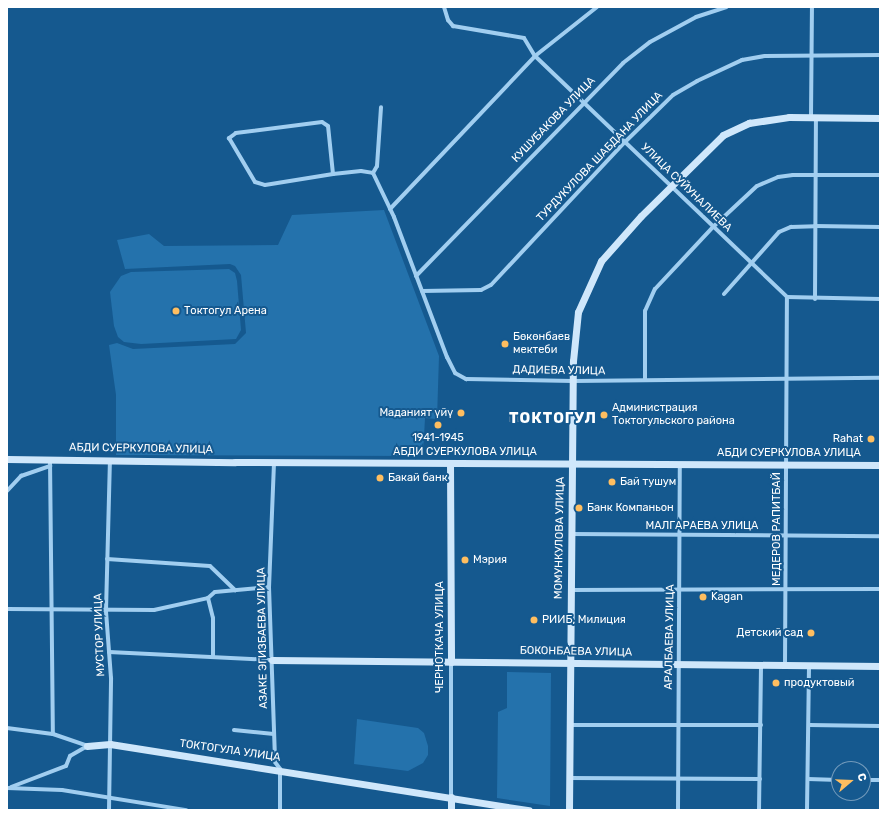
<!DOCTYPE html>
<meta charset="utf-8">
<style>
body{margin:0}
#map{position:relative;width:887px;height:817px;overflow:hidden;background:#15598f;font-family:Rubik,sans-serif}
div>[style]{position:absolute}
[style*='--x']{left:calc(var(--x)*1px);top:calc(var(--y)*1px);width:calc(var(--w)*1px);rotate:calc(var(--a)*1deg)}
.green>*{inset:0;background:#2472ac}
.water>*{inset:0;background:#43749c;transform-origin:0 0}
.street>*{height:4px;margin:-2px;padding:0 2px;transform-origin:2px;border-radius:2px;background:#a1cef0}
.secondary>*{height:7px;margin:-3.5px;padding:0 3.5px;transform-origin:3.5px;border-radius:3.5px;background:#cfe7fb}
.dots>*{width:11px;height:11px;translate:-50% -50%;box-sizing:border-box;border:2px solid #15598f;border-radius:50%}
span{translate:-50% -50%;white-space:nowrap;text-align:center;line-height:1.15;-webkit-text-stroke:4px #15598f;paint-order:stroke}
.street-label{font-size:11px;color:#fff}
.poi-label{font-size:11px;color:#fff}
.left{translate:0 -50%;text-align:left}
.right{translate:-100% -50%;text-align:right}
.district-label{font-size:15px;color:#fff;font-weight:700;letter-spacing:1px}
.frame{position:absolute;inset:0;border:8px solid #fff;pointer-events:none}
.north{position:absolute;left:831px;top:761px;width:40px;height:40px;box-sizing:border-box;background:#15598f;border:1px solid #739bbc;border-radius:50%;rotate:71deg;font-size:11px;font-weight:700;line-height:16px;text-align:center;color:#fff}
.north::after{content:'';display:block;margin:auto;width:14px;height:18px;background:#ffbe60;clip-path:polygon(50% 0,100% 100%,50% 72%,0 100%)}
</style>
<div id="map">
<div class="green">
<i style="clip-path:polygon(384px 210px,439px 356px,437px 419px,425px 418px,423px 456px,116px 455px,116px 395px,109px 345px,117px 343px,133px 349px,235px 344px,246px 333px,241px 275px,235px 266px,230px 264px,125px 269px,117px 240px,149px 234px,164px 246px,278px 245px,292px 215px)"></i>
<i style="clip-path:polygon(229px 269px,235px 273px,237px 281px,241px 330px,236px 339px,141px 344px,124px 342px,118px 337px,114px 326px,110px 292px,121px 276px,131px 272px)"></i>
<i style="clip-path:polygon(507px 672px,551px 673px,550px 806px,497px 798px,498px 712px,507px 708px)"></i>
<i style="clip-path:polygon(357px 719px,418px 728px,424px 733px,428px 746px,428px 755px,423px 763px,408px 771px,354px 764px)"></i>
</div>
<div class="water">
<i style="left:509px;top:413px;width:23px;height:9px"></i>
</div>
<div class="street">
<i style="--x:444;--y:7;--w:14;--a:73"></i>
<i style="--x:448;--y:20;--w:8;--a:50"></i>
<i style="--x:453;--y:26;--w:72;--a:9.6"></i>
<i style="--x:524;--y:38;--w:21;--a:59"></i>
<i style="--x:535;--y:56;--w:349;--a:43.7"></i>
<i style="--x:811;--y:117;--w:110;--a:-89.5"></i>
<i style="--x:373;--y:173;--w:49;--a:64.5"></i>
<i style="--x:394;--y:217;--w:150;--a:69.3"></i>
<i style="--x:447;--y:357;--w:18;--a:63"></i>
<i style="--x:455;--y:373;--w:13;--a:29"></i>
<i style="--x:466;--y:379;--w:107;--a:1.1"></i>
<i style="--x:573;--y:381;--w:307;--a:-0.6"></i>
<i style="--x:373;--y:173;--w:8;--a:-60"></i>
<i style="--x:377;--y:166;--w:59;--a:-86.1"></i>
<i style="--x:333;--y:174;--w:48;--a:-95.9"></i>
<i style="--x:328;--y:126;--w:7;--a:-146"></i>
<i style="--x:322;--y:122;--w:87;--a:172.7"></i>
<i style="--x:236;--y:133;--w:9;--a:144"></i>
<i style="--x:229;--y:138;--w:51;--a:59.4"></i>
<i style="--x:255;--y:182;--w:10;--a:17"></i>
<i style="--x:265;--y:185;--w:69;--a:-9.2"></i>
<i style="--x:333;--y:174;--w:28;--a:-6"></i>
<i style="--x:361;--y:171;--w:12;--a:9"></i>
<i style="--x:390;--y:209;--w:211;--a:-46.5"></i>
<i style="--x:535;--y:56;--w:79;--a:-38.3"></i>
<i style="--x:416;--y:276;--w:297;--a:-45.8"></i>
<i style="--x:623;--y:63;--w:34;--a:-38"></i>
<i style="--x:650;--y:42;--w:52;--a:-28.5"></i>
<i style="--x:696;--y:17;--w:32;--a:-18"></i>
<i style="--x:422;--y:291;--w:59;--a:-1"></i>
<i style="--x:481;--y:290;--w:11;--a:-27"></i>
<i style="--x:491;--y:285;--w:196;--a:-46.9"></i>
<i style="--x:625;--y:142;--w:67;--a:-44.4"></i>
<i style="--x:673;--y:95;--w:28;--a:-30"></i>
<i style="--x:697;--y:81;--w:50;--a:-25"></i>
<i style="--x:742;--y:60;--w:23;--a:-10"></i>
<i style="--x:765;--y:56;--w:115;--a:-0.5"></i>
<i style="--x:724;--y:294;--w:83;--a:-48.4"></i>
<i style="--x:779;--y:232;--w:13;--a:-23"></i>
<i style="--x:791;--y:227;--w:24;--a:-2"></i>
<i style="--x:815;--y:226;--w:65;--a:0.9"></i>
<i style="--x:787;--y:297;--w:93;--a:1.2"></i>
<i style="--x:815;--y:299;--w:182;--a:-89.7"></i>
<i style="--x:645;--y:380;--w:69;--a:-90"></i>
<i style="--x:645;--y:311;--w:24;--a:-66"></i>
<i style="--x:655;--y:289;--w:85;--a:-46.9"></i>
<i style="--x:713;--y:227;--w:60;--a:-43"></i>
<i style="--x:757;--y:186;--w:23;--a:-23"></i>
<i style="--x:778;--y:177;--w:15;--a:-8"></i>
<i style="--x:793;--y:175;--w:87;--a:0"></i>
<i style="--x:50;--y:459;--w:275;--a:89.4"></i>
<i style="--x:274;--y:463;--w:124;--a:92.3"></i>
<i style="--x:269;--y:587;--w:175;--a:88"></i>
<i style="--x:275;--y:762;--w:9;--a:54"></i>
<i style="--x:280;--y:769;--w:41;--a:90"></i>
<i style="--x:7;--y:491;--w:21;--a:-47"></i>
<i style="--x:21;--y:476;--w:31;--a:-19"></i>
<i style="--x:571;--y:534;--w:309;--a:0.4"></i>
<i style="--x:107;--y:559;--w:103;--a:3.9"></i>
<i style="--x:210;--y:566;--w:35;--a:44"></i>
<i style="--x:571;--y:590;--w:309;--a:-0.2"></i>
<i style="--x:208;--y:598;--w:21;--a:76"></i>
<i style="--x:213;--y:618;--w:39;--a:90"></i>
<i style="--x:7;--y:609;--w:147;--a:0.4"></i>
<i style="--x:154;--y:610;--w:55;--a:-12.5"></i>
<i style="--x:208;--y:598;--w:9;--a:-41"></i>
<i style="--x:215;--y:592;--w:54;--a:-5.3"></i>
<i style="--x:109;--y:652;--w:163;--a:2.8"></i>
<i style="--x:451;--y:662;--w:135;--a:90"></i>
<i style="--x:785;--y:665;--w:368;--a:-89.7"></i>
<i style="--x:569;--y:725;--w:192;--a:0"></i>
<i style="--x:809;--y:725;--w:71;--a:0.8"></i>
<i style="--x:7;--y:728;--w:46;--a:7.4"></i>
<i style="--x:53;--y:734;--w:36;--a:19"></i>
<i style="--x:234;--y:730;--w:40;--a:5.7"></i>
<i style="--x:569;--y:778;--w:191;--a:0.3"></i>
<i style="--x:808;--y:779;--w:31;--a:2"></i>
<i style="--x:863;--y:780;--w:17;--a:0"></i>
<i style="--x:11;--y:787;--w:59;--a:-20.9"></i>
<i style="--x:66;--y:766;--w:11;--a:-68"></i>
<i style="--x:70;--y:756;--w:20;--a:-30"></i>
<i style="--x:7;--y:788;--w:55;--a:2.1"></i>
<i style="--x:62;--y:790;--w:126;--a:9.2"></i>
<i style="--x:109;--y:810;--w:132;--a:-89.1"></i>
<i style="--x:111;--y:678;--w:67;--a:-94.3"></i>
<i style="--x:106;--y:611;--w:151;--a:-88.5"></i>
<i style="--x:678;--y:810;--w:346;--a:-89.7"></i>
<i style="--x:759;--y:810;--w:145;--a:-89.2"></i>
<i style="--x:807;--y:810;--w:145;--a:-89.2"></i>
</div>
<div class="secondary">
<i style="--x:7;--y:459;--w:228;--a:0.8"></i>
<i style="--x:235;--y:462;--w:645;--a:0.27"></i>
<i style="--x:450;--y:463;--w:199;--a:89.7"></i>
<i style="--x:272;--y:660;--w:608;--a:0.57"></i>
<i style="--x:87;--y:746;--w:23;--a:-5"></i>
<i style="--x:110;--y:744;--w:424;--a:9"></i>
<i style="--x:451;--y:810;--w:13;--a:-90"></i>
<i style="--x:569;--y:810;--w:449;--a:-89.5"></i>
<i style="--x:573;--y:361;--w:49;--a:-84.2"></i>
<i style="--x:578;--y:312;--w:56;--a:-65.7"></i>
<i style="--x:601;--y:261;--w:60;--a:-48.4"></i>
<i style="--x:641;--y:216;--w:115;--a:-44.6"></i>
<i style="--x:723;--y:135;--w:29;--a:-25"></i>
<i style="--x:749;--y:123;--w:40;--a:-8.5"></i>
<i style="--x:789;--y:117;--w:91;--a:0.6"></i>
</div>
<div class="dots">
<i style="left:176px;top:311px;background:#ffbe60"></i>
<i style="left:505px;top:344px;background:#ffbe60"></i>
<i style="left:461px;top:413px;background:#ffbe60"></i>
<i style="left:604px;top:415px;background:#ffbe60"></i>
<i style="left:438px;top:425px;background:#ffbe60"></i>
<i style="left:871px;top:439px;background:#ffbe60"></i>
<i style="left:380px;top:478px;background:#ffbe60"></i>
<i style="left:612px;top:482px;background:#ffbe60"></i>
<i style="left:579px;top:508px;background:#ffbe60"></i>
<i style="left:465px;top:560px;background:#ffbe60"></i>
<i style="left:703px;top:597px;background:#ffbe60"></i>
<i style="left:534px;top:620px;background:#ffbe60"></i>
<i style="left:811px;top:633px;background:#ffbe60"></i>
<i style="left:776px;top:683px;background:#ffbe60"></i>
</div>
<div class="street-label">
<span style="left:554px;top:120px;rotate:-46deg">КУШУБАКОВА УЛИЦА</span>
<span style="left:600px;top:157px;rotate:-46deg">ТУРДУКУЛОВА ШАБДАНА УЛИЦА</span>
<span style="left:686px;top:188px;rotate:44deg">УЛИЦА СУЙУНАЛИЕВА</span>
<span style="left:559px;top:371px;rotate:1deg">ДАДИЕВА УЛИЦА</span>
<span style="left:141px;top:449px;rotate:1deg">АБДИ СУЕРКУЛОВА УЛИЦА</span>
<span style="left:465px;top:452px">АБДИ СУЕРКУЛОВА УЛИЦА</span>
<span style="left:789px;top:453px">АБДИ СУЕРКУЛОВА УЛИЦА</span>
<span style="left:702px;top:526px">МАЛГАРАЕВА УЛИЦА</span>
<span style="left:777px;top:529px;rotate:-90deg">МЕДЕРОВ РАПИТБАЙ</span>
<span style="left:560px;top:538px;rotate:-89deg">МОМУНКУЛОВА УЛИЦА</span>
<span style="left:100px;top:635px;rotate:-92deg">МУСТОР УЛИЦА</span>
<span style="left:440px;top:637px;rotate:-90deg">ЧЕРНОТКАЧА УЛИЦА</span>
<span style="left:670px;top:637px;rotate:-89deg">АРАЛБАЕВА УЛИЦА</span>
<span style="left:263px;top:638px;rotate:-91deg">АЗАКЕ ЭГИЗБАЕВА УЛИЦА</span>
<span style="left:576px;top:652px;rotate:1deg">БОКОНБАЕВА УЛИЦА</span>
<span style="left:230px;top:751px;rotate:8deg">ТОКТОГУЛА УЛИЦА</span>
</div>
<div class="poi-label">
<span class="left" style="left:184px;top:311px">Токтогул Арена</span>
<span class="left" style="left:513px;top:344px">Бөкөнбаев<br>мектеби</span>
<span class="left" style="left:612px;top:415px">Администрация<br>Токтогульского района</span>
<span class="right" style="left:453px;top:413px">Маданият үйү</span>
<span style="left:438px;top:438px">1941-1945</span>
<span class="right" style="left:863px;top:439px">Rahat</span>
<span class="left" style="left:388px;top:478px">Бакай банк</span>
<span class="left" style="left:620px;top:482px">Бай тушум</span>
<span class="left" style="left:587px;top:508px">Банк Компаньон</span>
<span class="left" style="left:473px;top:560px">Мэрия</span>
<span class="left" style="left:711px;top:597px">Kagan</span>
<span class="left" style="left:542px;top:620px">РИИБ, Милиция</span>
<span class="right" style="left:803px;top:633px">Детский сад</span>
<span class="left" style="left:784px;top:683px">продуктовый</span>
</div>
<div class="district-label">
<span style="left:553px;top:419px">ТОКТОГУЛ</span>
</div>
<div class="frame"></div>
<div class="north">С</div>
</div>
